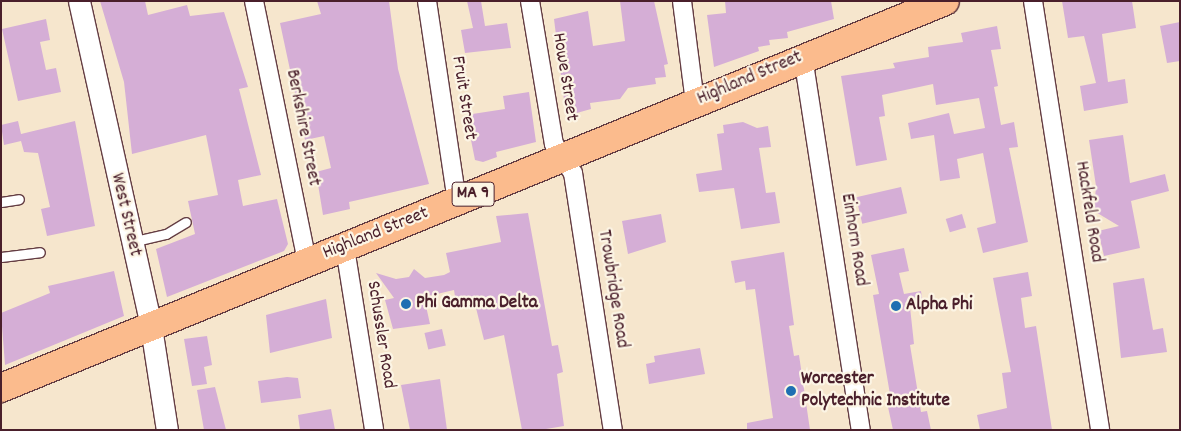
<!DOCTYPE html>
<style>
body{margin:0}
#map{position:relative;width:1181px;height:431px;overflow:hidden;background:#f6e6cd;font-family:Dekko,sans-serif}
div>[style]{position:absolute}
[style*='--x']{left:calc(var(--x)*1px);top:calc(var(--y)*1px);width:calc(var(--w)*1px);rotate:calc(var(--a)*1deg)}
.building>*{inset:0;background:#d5aed6;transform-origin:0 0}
.roads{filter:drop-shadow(1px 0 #643d43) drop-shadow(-1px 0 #643d43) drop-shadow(0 1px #643d43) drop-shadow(0 -1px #643d43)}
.service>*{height:9px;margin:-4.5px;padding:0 4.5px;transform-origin:4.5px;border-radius:4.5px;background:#fff}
.minor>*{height:18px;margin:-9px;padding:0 9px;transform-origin:9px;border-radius:9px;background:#fff}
.tertiary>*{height:21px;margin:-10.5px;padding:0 10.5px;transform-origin:10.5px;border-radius:10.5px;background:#fff}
.trunk>*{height:28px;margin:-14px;padding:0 14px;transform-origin:14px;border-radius:14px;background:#fbbb8d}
.dots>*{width:14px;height:14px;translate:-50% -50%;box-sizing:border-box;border:2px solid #fcf5e5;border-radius:50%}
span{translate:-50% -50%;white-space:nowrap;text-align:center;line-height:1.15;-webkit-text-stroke:4.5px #fcf5e5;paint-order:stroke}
.shield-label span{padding:1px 4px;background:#fcf5e5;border:1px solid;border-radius:4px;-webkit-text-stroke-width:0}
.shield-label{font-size:18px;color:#4a1f2b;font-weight:700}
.street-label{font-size:19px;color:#4a1f2b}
.poi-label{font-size:19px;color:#4a1f2b;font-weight:700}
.left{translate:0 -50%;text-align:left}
.frame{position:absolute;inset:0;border:2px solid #4a1f2b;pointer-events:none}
</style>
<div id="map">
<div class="building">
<i style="clip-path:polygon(100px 1px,145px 1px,148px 15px,187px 5px,190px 16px,224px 12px,248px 87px,239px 89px,261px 175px,238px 180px,243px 206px,277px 199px,288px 244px,284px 251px,167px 297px,156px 249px,195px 234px,188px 201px,218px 195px,206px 135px,132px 154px,124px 82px)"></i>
<i style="clip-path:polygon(317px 1px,389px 1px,398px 69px,429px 184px,349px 202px,350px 209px,323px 215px,316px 172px,331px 168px,324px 136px,305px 140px,280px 23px,321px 14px)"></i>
<i style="clip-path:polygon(467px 1px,481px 1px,485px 26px,507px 23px,511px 48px,465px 53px,461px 30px,473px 28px)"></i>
<i style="clip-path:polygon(620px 1px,654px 1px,668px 64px,664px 65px,666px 77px,655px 78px,656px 84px,628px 88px,620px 99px,590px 103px,591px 109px,566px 116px,554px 19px,588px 11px,593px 46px,625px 41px)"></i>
<i style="clip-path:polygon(725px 1px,831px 1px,834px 19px,787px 32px,788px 38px,769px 40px,770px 45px,758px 47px,759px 51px,714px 67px,707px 15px,726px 13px)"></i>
<i style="clip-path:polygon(1062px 1px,1132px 1px,1136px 28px,1102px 34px,1108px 82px,1125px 79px,1128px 103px,1084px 111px,1080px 86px,1096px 83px,1084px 36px,1068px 38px)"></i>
<i style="clip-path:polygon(46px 19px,50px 40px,40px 42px,46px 70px,56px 68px,61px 92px,18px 101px,2px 29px)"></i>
<i style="clip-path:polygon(1180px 22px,1180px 61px,1167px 63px,1160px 26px)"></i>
<i style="clip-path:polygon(997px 26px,1001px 49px,991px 50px,998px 86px,994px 87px,1001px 125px,1014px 122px,1018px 147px,1009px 148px,1028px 242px,983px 253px,977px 228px,996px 223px,983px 153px,957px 159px,960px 178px,940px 181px,934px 135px,911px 139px,908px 123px,949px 113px,954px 134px,985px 128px,979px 98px,936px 105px,933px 84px,882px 95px,885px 116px,879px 117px,887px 160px,856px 166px,841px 76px,895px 68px,893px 63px,929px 57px,928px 47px,963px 42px,961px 33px)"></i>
<i style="clip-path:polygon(529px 92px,536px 142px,496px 152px,497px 157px,483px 162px,475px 160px,466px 115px,505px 109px,503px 96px)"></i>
<i style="clip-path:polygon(18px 121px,21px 134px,75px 121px,95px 226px,47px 236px,41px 209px,50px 207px,38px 153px,24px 152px,21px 141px,4px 145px,1px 125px)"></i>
<i style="clip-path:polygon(743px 122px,757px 128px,768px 126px,771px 147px,759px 148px,766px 193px,775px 192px,780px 223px,741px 229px,734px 188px,699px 192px,696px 174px,722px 170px,717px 134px,724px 133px,723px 125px)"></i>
<i style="clip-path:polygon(1123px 135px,1130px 183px,1165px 174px,1169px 191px,1131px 201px,1140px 248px,1104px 256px,1098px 231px,1119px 226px,1094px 211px,1096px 186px,1089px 140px)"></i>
<i style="left:901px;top:187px;width:27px;height:46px;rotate:77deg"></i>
<i style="clip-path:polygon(528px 213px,552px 346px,558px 345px,563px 372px,557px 374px,564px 426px,540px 430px,522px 430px,504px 335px,484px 340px,474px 300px,456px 303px,454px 290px,424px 297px,430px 324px,393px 329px,385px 300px,394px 298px,376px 273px,396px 279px,409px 277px,414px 269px,425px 278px,444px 275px,450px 272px,446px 253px,501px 242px,496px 216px)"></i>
<i style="clip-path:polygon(661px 214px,666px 242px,628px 254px,622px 221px)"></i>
<i style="left:962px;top:214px;width:14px;height:17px;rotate:73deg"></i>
<i style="clip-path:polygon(904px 248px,909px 271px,899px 273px,904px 294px,921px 291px,923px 305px,910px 307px,914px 344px,910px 345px,921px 412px,927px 411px,931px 430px,893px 430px,888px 407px,892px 406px,873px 295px,879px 294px,871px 255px)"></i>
<i style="clip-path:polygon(784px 252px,794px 325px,789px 326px,794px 356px,799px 355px,810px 430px,747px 430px,747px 423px,773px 418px,755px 289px,746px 290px,745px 281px,735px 283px,731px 261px)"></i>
<i style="clip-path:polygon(114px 271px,124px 316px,5px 365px,1px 313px,50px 293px,48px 286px)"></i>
<i style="clip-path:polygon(1028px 272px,1032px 296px,1021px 298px,1025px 328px,1036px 326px,1052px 430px,980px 430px,977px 415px,1007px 408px,1002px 373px,1011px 372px,993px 278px)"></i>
<i style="clip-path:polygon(1144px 278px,1153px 330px,1163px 328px,1167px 352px,1121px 358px,1113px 283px)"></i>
<i style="clip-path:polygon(326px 299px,332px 338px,270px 353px,266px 315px)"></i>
<i style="left:442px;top:329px;width:17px;height:18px;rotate:77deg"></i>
<i style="clip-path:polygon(207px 336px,212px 365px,204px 367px,207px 384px,192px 386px,184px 339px)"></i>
<i style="clip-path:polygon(700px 348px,705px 374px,649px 384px,646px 364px,655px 362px,654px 356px)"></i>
<i style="clip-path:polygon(287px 377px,298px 378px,301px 398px,261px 403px,258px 381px)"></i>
<i style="clip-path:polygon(440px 379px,447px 430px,410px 430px,401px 385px)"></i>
<i style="clip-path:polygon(215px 387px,226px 430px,204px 430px,197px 390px)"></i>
<i style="clip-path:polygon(331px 409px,335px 430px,300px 430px,298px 415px)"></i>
</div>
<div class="roads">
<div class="service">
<i style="--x:1;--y:202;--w:18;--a:-9"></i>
<i style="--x:131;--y:242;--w:36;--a:-13"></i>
<i style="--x:166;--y:234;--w:23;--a:-31"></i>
<i style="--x:1;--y:257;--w:39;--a:-7"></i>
</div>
<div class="minor">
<i style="--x:254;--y:1;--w:266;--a:78.5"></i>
<i style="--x:427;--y:1;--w:202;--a:81.5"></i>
<i style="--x:530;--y:1;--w:145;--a:80.5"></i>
<i style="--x:554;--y:144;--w:35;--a:57"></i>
<i style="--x:573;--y:173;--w:260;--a:81.2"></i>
<i style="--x:682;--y:1;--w:103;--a:82.7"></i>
<i style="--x:1033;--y:1;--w:434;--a:81.1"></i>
<i style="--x:803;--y:57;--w:377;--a:81.2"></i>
<i style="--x:345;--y:248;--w:184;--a:80.9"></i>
</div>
<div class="tertiary">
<i style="--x:79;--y:1;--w:334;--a:77.5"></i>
<i style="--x:151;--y:327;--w:104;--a:81.2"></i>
</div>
<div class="trunk">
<i style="--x:1;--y:388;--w:1020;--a:-22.29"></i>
</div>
</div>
<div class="dots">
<i style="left:406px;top:304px;background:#1f6fb2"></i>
<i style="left:896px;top:306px;background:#1f6fb2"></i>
<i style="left:791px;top:391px;background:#1f6fb2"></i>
</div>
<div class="shield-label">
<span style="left:473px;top:194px">MA 9</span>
</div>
<div class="street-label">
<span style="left:564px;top:77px;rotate:81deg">Howe Street</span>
<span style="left:750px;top:79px;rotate:-23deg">Highland Street</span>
<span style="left:463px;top:98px;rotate:81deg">Fruit Street</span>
<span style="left:302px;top:128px;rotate:79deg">Berkshire Street</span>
<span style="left:1088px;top:212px;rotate:81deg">Hackfeld Road</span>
<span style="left:125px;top:215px;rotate:77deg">West Street</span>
<span style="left:376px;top:234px;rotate:-22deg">Highland Street</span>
<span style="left:853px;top:240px;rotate:81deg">Einhorn Road</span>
<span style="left:612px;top:289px;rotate:81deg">Trowbridge Road</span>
<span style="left:380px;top:335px;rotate:81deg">Schussler Road</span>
</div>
<div class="poi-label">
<span class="left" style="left:416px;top:304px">Phi Gamma Delta</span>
<span class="left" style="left:906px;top:306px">Alpha Phi</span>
<span class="left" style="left:801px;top:391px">Worcester<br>Polytechnic Institute</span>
</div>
<div class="frame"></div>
</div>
